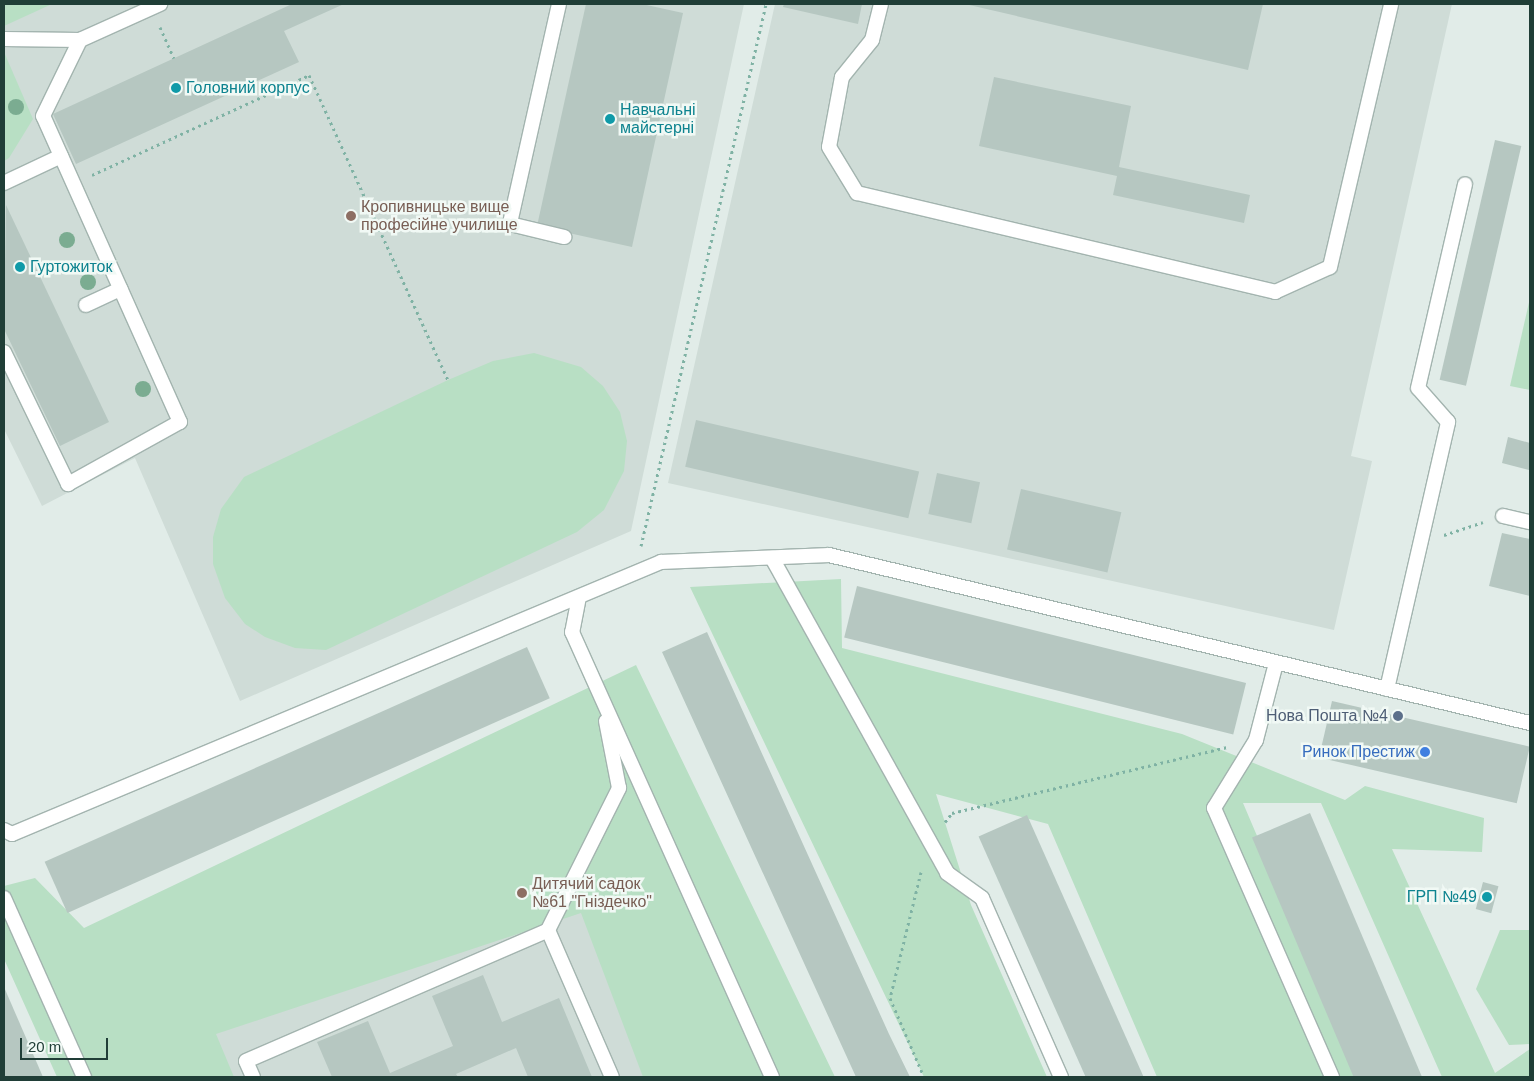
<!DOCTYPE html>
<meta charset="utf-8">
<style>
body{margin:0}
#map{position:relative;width:1534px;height:1081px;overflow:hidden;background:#e1ece8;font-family:Arial,sans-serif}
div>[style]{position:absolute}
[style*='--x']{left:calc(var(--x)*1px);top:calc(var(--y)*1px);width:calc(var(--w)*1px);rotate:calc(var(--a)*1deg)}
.built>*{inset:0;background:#cfdcd7}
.green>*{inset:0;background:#b8dfc4}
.building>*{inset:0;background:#b6c7c1;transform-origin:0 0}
.path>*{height:3px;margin-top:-1.5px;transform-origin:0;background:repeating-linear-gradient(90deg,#7fb2a4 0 2.5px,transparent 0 6.5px)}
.roads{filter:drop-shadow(1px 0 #a3b4af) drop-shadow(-1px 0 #a3b4af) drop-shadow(0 1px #a3b4af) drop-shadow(0 -1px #a3b4af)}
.lane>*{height:14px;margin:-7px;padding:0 7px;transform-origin:7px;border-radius:7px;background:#fff}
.trees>*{width:16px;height:16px;margin:-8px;border-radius:50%;background:#7bac91}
.dots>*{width:14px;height:14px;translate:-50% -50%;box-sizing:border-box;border:2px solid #f1f9f5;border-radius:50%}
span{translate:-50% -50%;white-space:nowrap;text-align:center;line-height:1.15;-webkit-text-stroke:5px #f1f9f5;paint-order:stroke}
.culture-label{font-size:16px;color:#0d838f}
.left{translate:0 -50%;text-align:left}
.right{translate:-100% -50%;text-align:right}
.education-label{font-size:16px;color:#785e54}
.service-label{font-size:16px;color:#4e5e75}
.shop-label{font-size:16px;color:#366cbe}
.frame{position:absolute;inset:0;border:5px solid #203e37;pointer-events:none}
.scale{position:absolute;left:20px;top:1038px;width:88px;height:22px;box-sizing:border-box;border:2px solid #203e37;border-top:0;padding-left:6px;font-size:15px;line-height:18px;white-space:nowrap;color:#203e37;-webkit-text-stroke:4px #f1f9f5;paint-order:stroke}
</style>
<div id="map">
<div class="built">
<i style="clip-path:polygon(4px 4px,744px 4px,631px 531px,240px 701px,135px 458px,42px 506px,4px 429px)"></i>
<i style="clip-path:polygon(775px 4px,1452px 4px,1351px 456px,1372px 461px,1334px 630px,668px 483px)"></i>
<i style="clip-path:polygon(623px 786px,754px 1077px,164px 1077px,126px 997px)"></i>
</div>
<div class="green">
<i style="clip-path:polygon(4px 4px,52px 4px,4px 26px)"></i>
<i style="clip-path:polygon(4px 52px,33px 119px,9px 158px,4px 161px)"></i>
<i style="clip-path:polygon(1530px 298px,1530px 390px,1510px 386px)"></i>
<i style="clip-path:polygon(534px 353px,581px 367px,603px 386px,620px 412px,627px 441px,624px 471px,604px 510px,577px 532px,326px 650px,295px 648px,265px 637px,245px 624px,225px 598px,213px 564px,213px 537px,221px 509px,244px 477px,448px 380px,493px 361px)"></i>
<i style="clip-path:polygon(841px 579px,842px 648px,1182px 734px,1345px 800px,1365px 786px,1484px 818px,1482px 852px,1392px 849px,1495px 1073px,1530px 1049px,1530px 1077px,1442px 1077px,1321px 803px,1243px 803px,1360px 1077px,1157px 1077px,1048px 824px,936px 794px,971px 905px,1047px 1077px,924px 1077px,690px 587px)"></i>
<i style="clip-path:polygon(636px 665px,835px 1077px,643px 1077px,581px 913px,216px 1034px,234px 1077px,57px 1077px,4px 959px,4px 886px,35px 878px,84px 928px)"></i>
<i style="clip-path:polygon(1500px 930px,1530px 930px,1530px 1044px,1509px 1045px,1476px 989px)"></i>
</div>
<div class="building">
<i style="clip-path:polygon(292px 4px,344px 4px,284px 31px,299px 62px,76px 164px,53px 114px)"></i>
<i style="clip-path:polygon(586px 4px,642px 4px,683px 13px,632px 247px,537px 226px)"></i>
<i style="clip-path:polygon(784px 4px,862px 4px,858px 24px,783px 7px)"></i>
<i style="clip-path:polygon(965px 4px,1263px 4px,1248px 70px)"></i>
<i style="clip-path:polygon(994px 77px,1131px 106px,1119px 167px,1250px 195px,1244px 223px,1113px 195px,1117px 176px,979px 146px)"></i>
<i style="left:1495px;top:140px;width:27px;height:246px;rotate:13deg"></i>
<i style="clip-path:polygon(6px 205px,109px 422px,60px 446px,4px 329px)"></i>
<i style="left:696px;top:420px;width:229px;height:48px;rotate:13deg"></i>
<i style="clip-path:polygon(1508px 437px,1530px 443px,1529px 470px,1502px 463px)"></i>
<i style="left:937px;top:473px;width:44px;height:42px;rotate:12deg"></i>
<i style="left:1021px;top:489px;width:103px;height:62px;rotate:13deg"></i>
<i style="clip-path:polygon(1502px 533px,1530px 539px,1530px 596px,1489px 586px)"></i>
<i style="left:857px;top:586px;width:401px;height:53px;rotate:14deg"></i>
<i style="clip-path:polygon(707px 632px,889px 1034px,910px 1077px,856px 1077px,662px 652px)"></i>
<i style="left:527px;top:647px;width:56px;height:528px;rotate:66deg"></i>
<i style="left:1332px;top:701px;width:203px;height:58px;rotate:13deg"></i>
<i style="left:1310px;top:813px;width:287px;height:63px;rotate:67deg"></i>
<i style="left:1027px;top:815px;width:286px;height:53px;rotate:66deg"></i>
<i style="left:1483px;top:882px;width:16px;height:28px;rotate:15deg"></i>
<i style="clip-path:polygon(483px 975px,502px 1022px,559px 998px,592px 1077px,528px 1077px,516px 1048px,456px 1074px,458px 1077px,332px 1077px,317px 1042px,368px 1021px,390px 1073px,453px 1046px,432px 996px)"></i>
<i style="clip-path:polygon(4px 987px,43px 1077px,4px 1077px)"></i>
</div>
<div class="path">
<i style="--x:160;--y:27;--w:34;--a:66"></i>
<i style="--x:92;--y:175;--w:239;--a:-24.7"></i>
<i style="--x:309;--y:75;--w:335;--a:65.5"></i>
<i style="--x:1444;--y:535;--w:41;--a:-18.4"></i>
<i style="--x:641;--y:546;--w:556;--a:-77.01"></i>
<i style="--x:945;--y:822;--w:11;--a:-52"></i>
<i style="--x:952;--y:813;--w:282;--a:-13.5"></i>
<i style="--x:921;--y:872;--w:130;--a:103.8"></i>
<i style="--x:890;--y:998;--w:86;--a:66.7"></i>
</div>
<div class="roads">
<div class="lane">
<i style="--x:559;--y:4;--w:225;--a:102.6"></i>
<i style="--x:510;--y:224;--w:56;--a:13.5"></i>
<i style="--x:881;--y:4;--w:37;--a:104"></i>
<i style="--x:872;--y:40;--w:48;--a:129"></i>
<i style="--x:842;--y:77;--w:71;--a:100.5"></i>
<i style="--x:829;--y:147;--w:54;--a:58.7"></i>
<i style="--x:857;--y:193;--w:430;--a:13.3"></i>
<i style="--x:1275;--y:292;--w:60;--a:-24.4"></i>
<i style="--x:1330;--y:267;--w:270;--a:-76.9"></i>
<i style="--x:4;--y:39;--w:76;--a:0.8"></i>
<i style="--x:80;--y:40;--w:88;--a:-24.2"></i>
<i style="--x:4;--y:183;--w:63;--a:-25.3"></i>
<i style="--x:86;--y:305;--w:38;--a:-25"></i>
<i style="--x:4;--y:352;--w:147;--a:64.1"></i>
<i style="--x:68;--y:484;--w:128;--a:-29"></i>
<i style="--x:180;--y:422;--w:335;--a:-114.1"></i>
<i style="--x:43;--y:116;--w:85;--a:-64"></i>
<i style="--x:1503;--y:516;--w:28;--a:13"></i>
<i style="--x:772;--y:558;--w:360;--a:60.9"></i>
<i style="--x:947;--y:873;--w:43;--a:35.5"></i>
<i style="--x:982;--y:898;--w:196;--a:66.2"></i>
<i style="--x:579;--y:597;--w:36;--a:101"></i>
<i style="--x:572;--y:632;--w:488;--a:65.8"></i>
<i style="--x:1276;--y:663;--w:80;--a:104.6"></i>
<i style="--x:1256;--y:740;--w:80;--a:121.7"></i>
<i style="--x:1214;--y:808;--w:294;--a:66.3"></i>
<i style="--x:1387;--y:689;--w:274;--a:-77.1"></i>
<i style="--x:1448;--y:422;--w:45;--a:-131.4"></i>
<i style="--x:1418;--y:388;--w:209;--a:-77"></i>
<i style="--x:4;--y:830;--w:9;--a:27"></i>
<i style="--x:12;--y:834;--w:704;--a:-22.74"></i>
<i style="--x:661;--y:562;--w:168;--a:-2.4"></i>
<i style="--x:829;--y:555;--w:721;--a:13.48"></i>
<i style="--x:4;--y:898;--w:196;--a:65.9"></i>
<i style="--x:548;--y:930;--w:159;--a:-63.4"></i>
<i style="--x:619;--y:788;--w:68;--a:-101"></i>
<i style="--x:253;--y:1077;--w:17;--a:-114"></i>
<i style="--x:246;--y:1061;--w:329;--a:-23.4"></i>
<i style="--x:548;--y:930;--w:160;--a:66.5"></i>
</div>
</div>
<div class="trees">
<i style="left:16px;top:107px"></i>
<i style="left:67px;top:240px"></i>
<i style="left:88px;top:282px"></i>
<i style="left:143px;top:389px"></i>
</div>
<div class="dots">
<i style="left:176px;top:88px;background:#0f9aa8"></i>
<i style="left:610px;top:119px;background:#0f9aa8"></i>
<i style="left:351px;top:216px;background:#8d6e63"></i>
<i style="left:20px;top:267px;background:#0f9aa8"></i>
<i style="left:1398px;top:716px;background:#5c6f8a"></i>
<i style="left:1425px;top:752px;background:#3f7fe0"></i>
<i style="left:522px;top:893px;background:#8d6e63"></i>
<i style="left:1487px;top:897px;background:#0f9aa8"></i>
</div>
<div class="culture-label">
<span class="left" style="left:186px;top:88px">Головний корпус</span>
<span class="left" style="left:620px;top:119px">Навчальні<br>майстерні</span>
<span class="left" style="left:30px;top:267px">Гуртожиток</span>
<span class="right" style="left:1477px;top:897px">ГРП №49</span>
</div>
<div class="education-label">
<span class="left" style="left:361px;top:216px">Кропивницьке вище<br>професійне училище</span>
<span class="left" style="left:532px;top:893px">Дитячий садок<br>№61 "Гніздечко"</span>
</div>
<div class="service-label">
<span class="right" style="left:1388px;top:716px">Нова Пошта №4</span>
</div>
<div class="shop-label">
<span class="right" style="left:1415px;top:752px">Ринок Престиж</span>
</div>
<div class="frame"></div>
<div class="scale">20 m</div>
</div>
